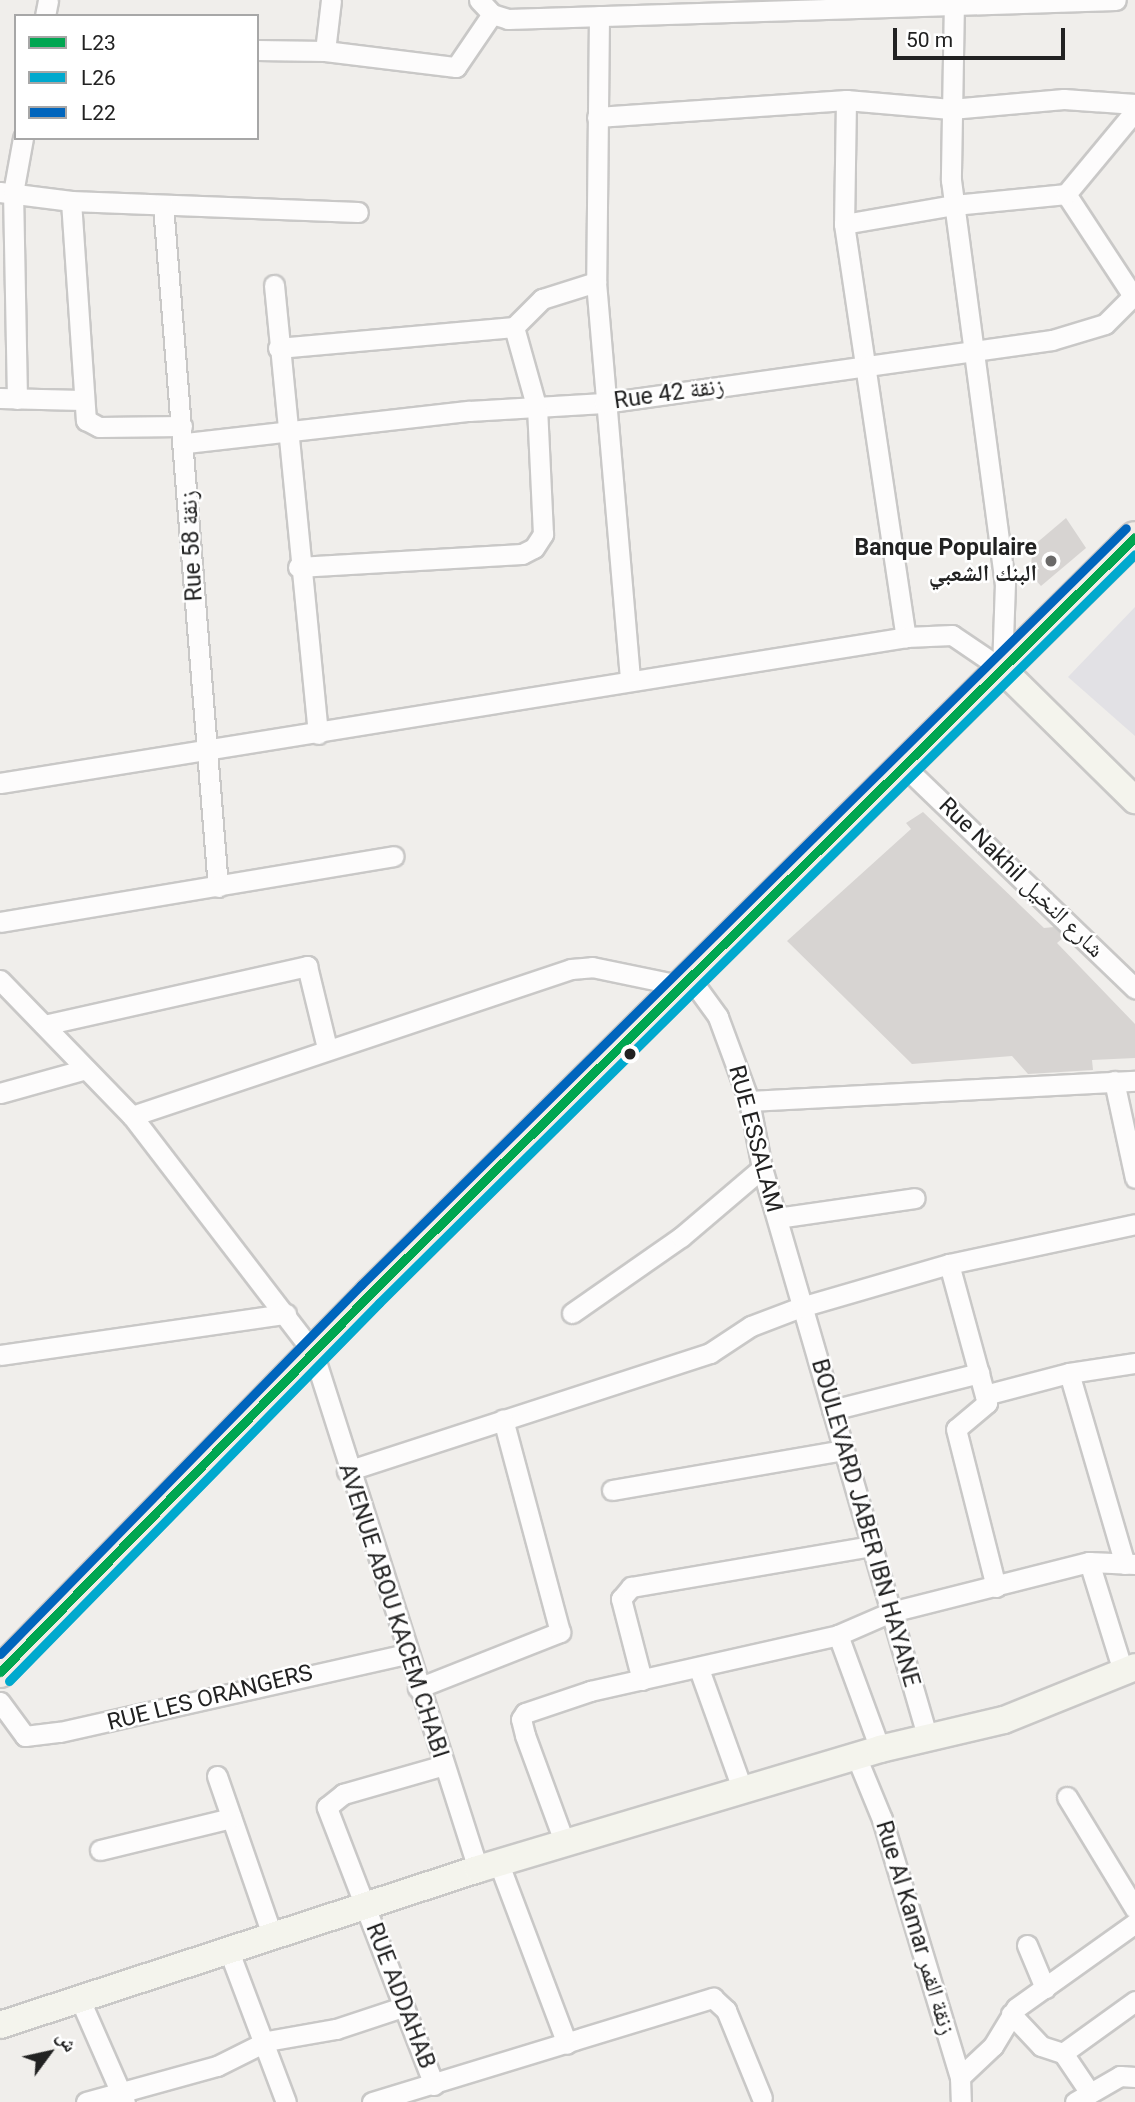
<!DOCTYPE html>
<meta charset="utf-8">
<style>
body{margin:0}
#map{position:relative;width:1135px;height:2102px;overflow:hidden;background:#f0eeeb;font-family:Roboto,"Noto Naskh Arabic",sans-serif}
div>[style]{position:absolute}
[style*='--x']{left:calc(var(--x)*1px);top:calc(var(--y)*1px);width:calc(var(--w)*1px);rotate:calc(var(--a)*1deg)}
.plaza>*{inset:0;background:#e2e1e5}
.building>*{inset:0;background:#d7d4d2}
.roads{filter:drop-shadow(2px 0 #c9c8c7) drop-shadow(-2px 0 #c9c8c7) drop-shadow(0 2px #c9c8c7) drop-shadow(0 -2px #c9c8c7)}
.street>*{height:19px;margin:-9.5px;padding:0 9.5px;transform-origin:9.5px;border-radius:9.5px;background:#fdfcfc}
.secondary>*{height:26px;margin:-13px;padding:0 13px;transform-origin:13px;border-radius:13px;background:#f4f4ed}
.primary>*{height:30px;margin:-15px;padding:0 15px;transform-origin:15px;border-radius:15px;background:#f3ede7}
.bus-1>*{height:9px;margin:-4.5px;padding:0 4.5px;transform-origin:4.5px;border-radius:4.5px;background:#00a651}
.bus-2>*{height:9px;margin:-4.5px;padding:0 4.5px;transform-origin:4.5px;border-radius:4.5px;background:#00a9ce}
.bus-3>*{height:9px;margin:-4.5px;padding:0 4.5px;transform-origin:4.5px;border-radius:4.5px;background:#0065bd}
.dots>*{width:19px;height:19px;translate:-50% -50%;box-sizing:border-box;border:4px solid #fff;border-radius:50%}
span{translate:-50% -50%;white-space:nowrap;text-align:center;line-height:1.15;-webkit-text-stroke:5px #fff;paint-order:stroke}
.street-label{font-size:23px;color:#222}
.poi-label{font-size:23px;color:#222;font-weight:700}
.right{translate:-100% -50%;text-align:right}
.legend{position:absolute;left:14px;top:14px;width:245px;height:126px;box-sizing:border-box;background:#fff;border:2px solid #a7a7a7;margin:0;padding:9px 12px;list-style:none;font-size:21px;color:#222}
.legend li{display:flex;align-items:center;gap:14px;height:35px}
.legend b{width:35px;border:2px solid #a7a7a7}
.north{position:absolute;left:14px;top:2018px;width:70px;height:70px;-webkit-text-stroke:5px #fff;paint-order:stroke;rotate:57deg;font-size:19px;font-weight:700;line-height:28px;text-align:center;color:#222}
.north::after{content:'';display:block;margin:auto;width:24px;height:32px;background:#222;clip-path:polygon(50% 0,100% 100%,50% 72%,0 100%)}
.scale{position:absolute;left:893px;top:28px;width:172px;height:32px;box-sizing:border-box;border:4px solid #222;border-top:0;padding-left:9px;font-size:21px;line-height:24px;white-space:nowrap;color:#222;-webkit-text-stroke:5px #fff;paint-order:stroke}
</style>
<div id="map">
<div class="plaza">
<i style="clip-path:polygon(1135px 607px,1135px 736px,1068px 677px)"></i>
</div>
<div class="building">
<i style="clip-path:polygon(1066px 518px,1086px 548px,1041px 586px,1030px 574px,1033px 546px)"></i>
<i style="clip-path:polygon(923px 812px,1044px 928px,1054px 927px,1064px 937px,1057px 943px,1135px 1024px,1135px 1058px,1092px 1060px,1093px 1070px,1028px 1074px,1012px 1056px,912px 1064px,787px 941px,911px 829px,906px 823px)"></i>
</div>
<div class="roads">
<div class="street">
<i style="--x:479;--y:0;--w:19;--a:47"></i>
<i style="--x:492;--y:14;--w:17;--a:17"></i>
<i style="--x:508;--y:19;--w:608;--a:-1.79"></i>
<i style="--x:954;--y:0;--w:180;--a:91"></i>
<i style="--x:951;--y:180;--w:407;--a:82.4"></i>
<i style="--x:1005;--y:583;--w:86;--a:92"></i>
<i style="--x:45;--y:16;--w:16;--a:-79"></i>
<i style="--x:599;--y:16;--w:266;--a:90.6"></i>
<i style="--x:596;--y:282;--w:400;--a:85.1"></i>
<i style="--x:257;--y:50;--w:68;--a:0.8"></i>
<i style="--x:325;--y:51;--w:132;--a:7"></i>
<i style="--x:456;--y:67;--w:64;--a:-55.8"></i>
<i style="--x:325;--y:51;--w:51;--a:-83.3"></i>
<i style="--x:846;--y:100;--w:124;--a:90.9"></i>
<i style="--x:844;--y:224;--w:418;--a:81.5"></i>
<i style="--x:597;--y:117;--w:250;--a:-3.9"></i>
<i style="--x:846;--y:100;--w:105;--a:4.9"></i>
<i style="--x:951;--y:109;--w:113;--a:-5.1"></i>
<i style="--x:1064;--y:99;--w:71;--a:4"></i>
<i style="--x:0;--y:192;--w:72;--a:7.2"></i>
<i style="--x:71;--y:201;--w:287;--a:2.2"></i>
<i style="--x:1066;--y:194;--w:122;--a:56.7"></i>
<i style="--x:71;--y:201;--w:220;--a:86.1"></i>
<i style="--x:86;--y:420;--w:15;--a:28"></i>
<i style="--x:99;--y:427;--w:83;--a:-0.7"></i>
<i style="--x:163;--y:205;--w:684;--a:85.39"></i>
<i style="--x:844;--y:224;--w:112;--a:-9.8"></i>
<i style="--x:954;--y:205;--w:113;--a:-5.6"></i>
<i style="--x:1066;--y:194;--w:108;--a:-50.3"></i>
<i style="--x:274;--y:285;--w:451;--a:84.4"></i>
<i style="--x:278;--y:348;--w:237;--a:-5.1"></i>
<i style="--x:514;--y:327;--w:40;--a:-45"></i>
<i style="--x:542;--y:299;--w:57;--a:-17.5"></i>
<i style="--x:0;--y:398;--w:82;--a:1.4"></i>
<i style="--x:17;--y:399;--w:206;--a:-91.1"></i>
<i style="--x:13;--y:193;--w:56;--a:-79.7"></i>
<i style="--x:186;--y:443;--w:285;--a:-6.5"></i>
<i style="--x:469;--y:411;--w:135;--a:-3.4"></i>
<i style="--x:604;--y:403;--w:452;--a:-8"></i>
<i style="--x:1052;--y:340;--w:55;--a:-16.8"></i>
<i style="--x:1105;--y:324;--w:42;--a:-45"></i>
<i style="--x:298;--y:567;--w:224;--a:-3.3"></i>
<i style="--x:522;--y:554;--w:13;--a:-27"></i>
<i style="--x:534;--y:548;--w:17;--a:-57"></i>
<i style="--x:543;--y:534;--w:125;--a:-92.7"></i>
<i style="--x:537;--y:409;--w:85;--a:-105.7"></i>
<i style="--x:906;--y:768;--w:318;--a:43.9"></i>
<i style="--x:0;--y:783;--w:918;--a:-9.15"></i>
<i style="--x:906;--y:637;--w:46;--a:-2.5"></i>
<i style="--x:952;--y:635;--w:60;--a:34.2"></i>
<i style="--x:0;--y:922;--w:399;--a:-9.5"></i>
<i style="--x:0;--y:980;--w:190;--a:45.9"></i>
<i style="--x:132;--y:1116;--w:297;--a:52.5"></i>
<i style="--x:313;--y:1352;--w:543;--a:72.3"></i>
<i style="--x:44;--y:1025;--w:270;--a:-12.6"></i>
<i style="--x:307;--y:966;--w:84;--a:76.3"></i>
<i style="--x:1114;--y:1081;--w:99;--a:77.8"></i>
<i style="--x:0;--y:1093;--w:89;--a:-15.6"></i>
<i style="--x:749;--y:1101;--w:387;--a:-3"></i>
<i style="--x:132;--y:1116;--w:463;--a:-18.5"></i>
<i style="--x:571;--y:969;--w:21;--a:-5"></i>
<i style="--x:592;--y:967;--w:108;--a:11.7"></i>
<i style="--x:698;--y:989;--w:34;--a:54"></i>
<i style="--x:718;--y:1017;--w:90;--a:69.7"></i>
<i style="--x:749;--y:1101;--w:68;--a:79"></i>
<i style="--x:762;--y:1168;--w:595;--a:73.79"></i>
<i style="--x:777;--y:1218;--w:139;--a:-8.2"></i>
<i style="--x:949;--y:1264;--w:144;--a:74.7"></i>
<i style="--x:987;--y:1403;--w:40;--a:140"></i>
<i style="--x:956;--y:1429;--w:163;--a:75.8"></i>
<i style="--x:572;--y:1313;--w:133;--a:-34.9"></i>
<i style="--x:681;--y:1237;--w:106;--a:-40.4"></i>
<i style="--x:0;--y:1355;--w:289;--a:-8.2"></i>
<i style="--x:1069;--y:1373;--w:199;--a:73.7"></i>
<i style="--x:985;--y:1395;--w:87;--a:-14.7"></i>
<i style="--x:1069;--y:1373;--w:67;--a:-8.6"></i>
<i style="--x:832;--y:1410;--w:152;--a:-14.1"></i>
<i style="--x:347;--y:1471;--w:382;--a:-18"></i>
<i style="--x:710;--y:1353;--w:49;--a:-33.4"></i>
<i style="--x:751;--y:1326;--w:53;--a:-20.8"></i>
<i style="--x:801;--y:1307;--w:154;--a:-16.2"></i>
<i style="--x:949;--y:1264;--w:190;--a:-12.1"></i>
<i style="--x:612;--y:1490;--w:235;--a:-9.8"></i>
<i style="--x:1089;--y:1562;--w:114;--a:72.7"></i>
<i style="--x:838;--y:1635;--w:121;--a:69.8"></i>
<i style="--x:699;--y:1669;--w:130;--a:70.2"></i>
<i style="--x:642;--y:1680;--w:84;--a:-104.5"></i>
<i style="--x:621;--y:1599;--w:16;--a:-50"></i>
<i style="--x:631;--y:1587;--w:244;--a:-9.7"></i>
<i style="--x:418;--y:1688;--w:153;--a:-21.5"></i>
<i style="--x:560;--y:1632;--w:220;--a:-105"></i>
<i style="--x:0;--y:1702;--w:42;--a:53.7"></i>
<i style="--x:25;--y:1736;--w:35;--a:-7"></i>
<i style="--x:60;--y:1732;--w:356;--a:-12.7"></i>
<i style="--x:856;--y:1756;--w:68;--a:67.6"></i>
<i style="--x:882;--y:1819;--w:270;--a:73.2"></i>
<i style="--x:960;--y:2077;--w:25;--a:88"></i>
<i style="--x:217;--y:1776;--w:171;--a:70.9"></i>
<i style="--x:1067;--y:1797;--w:131;--a:58.7"></i>
<i style="--x:565;--y:1844;--w:116;--a:-110.2"></i>
<i style="--x:525;--y:1735;--w:16;--a:-104"></i>
<i style="--x:521;--y:1719;--w:7;--a:-56"></i>
<i style="--x:525;--y:1713;--w:69;--a:-18.7"></i>
<i style="--x:590;--y:1691;--w:254;--a:-12.7"></i>
<i style="--x:838;--y:1635;--w:58;--a:-23.5"></i>
<i style="--x:891;--y:1612;--w:204;--a:-14.2"></i>
<i style="--x:1089;--y:1562;--w:46;--a:2.5"></i>
<i style="--x:100;--y:1850;--w:135;--a:-13.7"></i>
<i style="--x:499;--y:1864;--w:192;--a:69.3"></i>
<i style="--x:1027;--y:1945;--w:47;--a:67.3"></i>
<i style="--x:230;--y:1954;--w:158;--a:69.3"></i>
<i style="--x:81;--y:2002;--w:109;--a:66.3"></i>
<i style="--x:1011;--y:2014;--w:44;--a:46.8"></i>
<i style="--x:1041;--y:2046;--w:23;--a:18"></i>
<i style="--x:1063;--y:2053;--w:48;--a:56"></i>
<i style="--x:1063;--y:2053;--w:89;--a:-35.8"></i>
<i style="--x:960;--y:2077;--w:45;--a:-43.2"></i>
<i style="--x:993;--y:2046;--w:44;--a:-58.8"></i>
<i style="--x:1016;--y:2008;--w:146;--a:-35.5"></i>
<i style="--x:434;--y:2085;--w:298;--a:-111.1"></i>
<i style="--x:327;--y:1807;--w:21;--a:-39"></i>
<i style="--x:343;--y:1794;--w:105;--a:-16"></i>
<i style="--x:86;--y:2102;--w:136;--a:-15.4"></i>
<i style="--x:217;--y:2066;--w:56;--a:-26.6"></i>
<i style="--x:267;--y:2041;--w:70;--a:-9.9"></i>
<i style="--x:336;--y:2029;--w:70;--a:-18.4"></i>
<i style="--x:372;--y:2102;--w:357;--a:-17"></i>
<i style="--x:713;--y:1998;--w:18;--a:43"></i>
<i style="--x:726;--y:2010;--w:95;--a:67.8"></i>
<i style="--x:1075;--y:2102;--w:52;--a:-30"></i>
<i style="--x:1120;--y:2076;--w:15;--a:4"></i>
</div>
<div class="secondary">
<i style="--x:1002;--y:669;--w:187;--a:44.6"></i>
<i style="--x:0;--y:2025;--w:503;--a:-18.07"></i>
<i style="--x:478;--y:1869;--w:420;--a:-16.6"></i>
<i style="--x:880;--y:1749;--w:127;--a:-13.2"></i>
<i style="--x:1004;--y:1720;--w:141;--a:-22"></i>
</div>
<div class="primary">
<i style="--x:0;--y:1672;--w:529;--a:-45.61"></i>
<i style="--x:370;--y:1294;--w:1076;--a:-44.7"></i>
</div>
</div>
<div class="bus-1">
<i style="--x:0;--y:1672;--w:529;--a:-45.61"></i>
<i style="--x:370;--y:1294;--w:1076;--a:-44.7"></i>
</div>
<div class="bus-2">
<i style="--x:9;--y:1681;--w:529;--a:-45.61"></i>
<i style="--x:379;--y:1303;--w:1064;--a:-44.73"></i>
</div>
<div class="bus-3">
<i style="--x:0;--y:1654;--w:516;--a:-45.63"></i>
<i style="--x:361;--y:1285;--w:1076;--a:-44.7"></i>
</div>
<div class="dots">
<i style="left:1051px;top:561px;background:#6a6968"></i>
<i style="left:630px;top:1054px;background:#222"></i>
</div>
<div class="street-label">
<span style="left:669px;top:394px;rotate:-8deg">Rue 42 زنقة</span>
<span style="left:192px;top:546px;rotate:-93deg">Rue 58 زنقة</span>
<span style="left:1021px;top:878px;rotate:44deg">Rue Nakhil شارع النخيل</span>
<span style="left:755px;top:1139px;rotate:75deg">RUE ESSALAM</span>
<span style="left:865px;top:1523px;rotate:74deg">BOULEVARD JABER IBN HAYANE</span>
<span style="left:393px;top:1611px;rotate:72deg">AVENUE ABOU KACEM CHABI</span>
<span style="left:210px;top:1698px;rotate:-14deg">RUE LES ORANGERS</span>
<span style="left:915px;top:1928px;rotate:73deg">Rue Al Kamar زنقة القمر</span>
<span style="left:400px;top:1996px;rotate:69deg">RUE ADDAHAB</span>
</div>
<div class="poi-label">
<span class="right" style="left:1037px;top:561px">Banque Populaire<br>البنك الشعبي</span>
</div>
<ul class="legend">
<li><b style="height:9px;background:#00a651"></b>L23</li>
<li><b style="height:9px;background:#00a9ce"></b>L26</li>
<li><b style="height:9px;background:#0065bd"></b>L22</li>
</ul>
<div class="north">ش</div>
<div class="scale">50 m</div>
</div>
